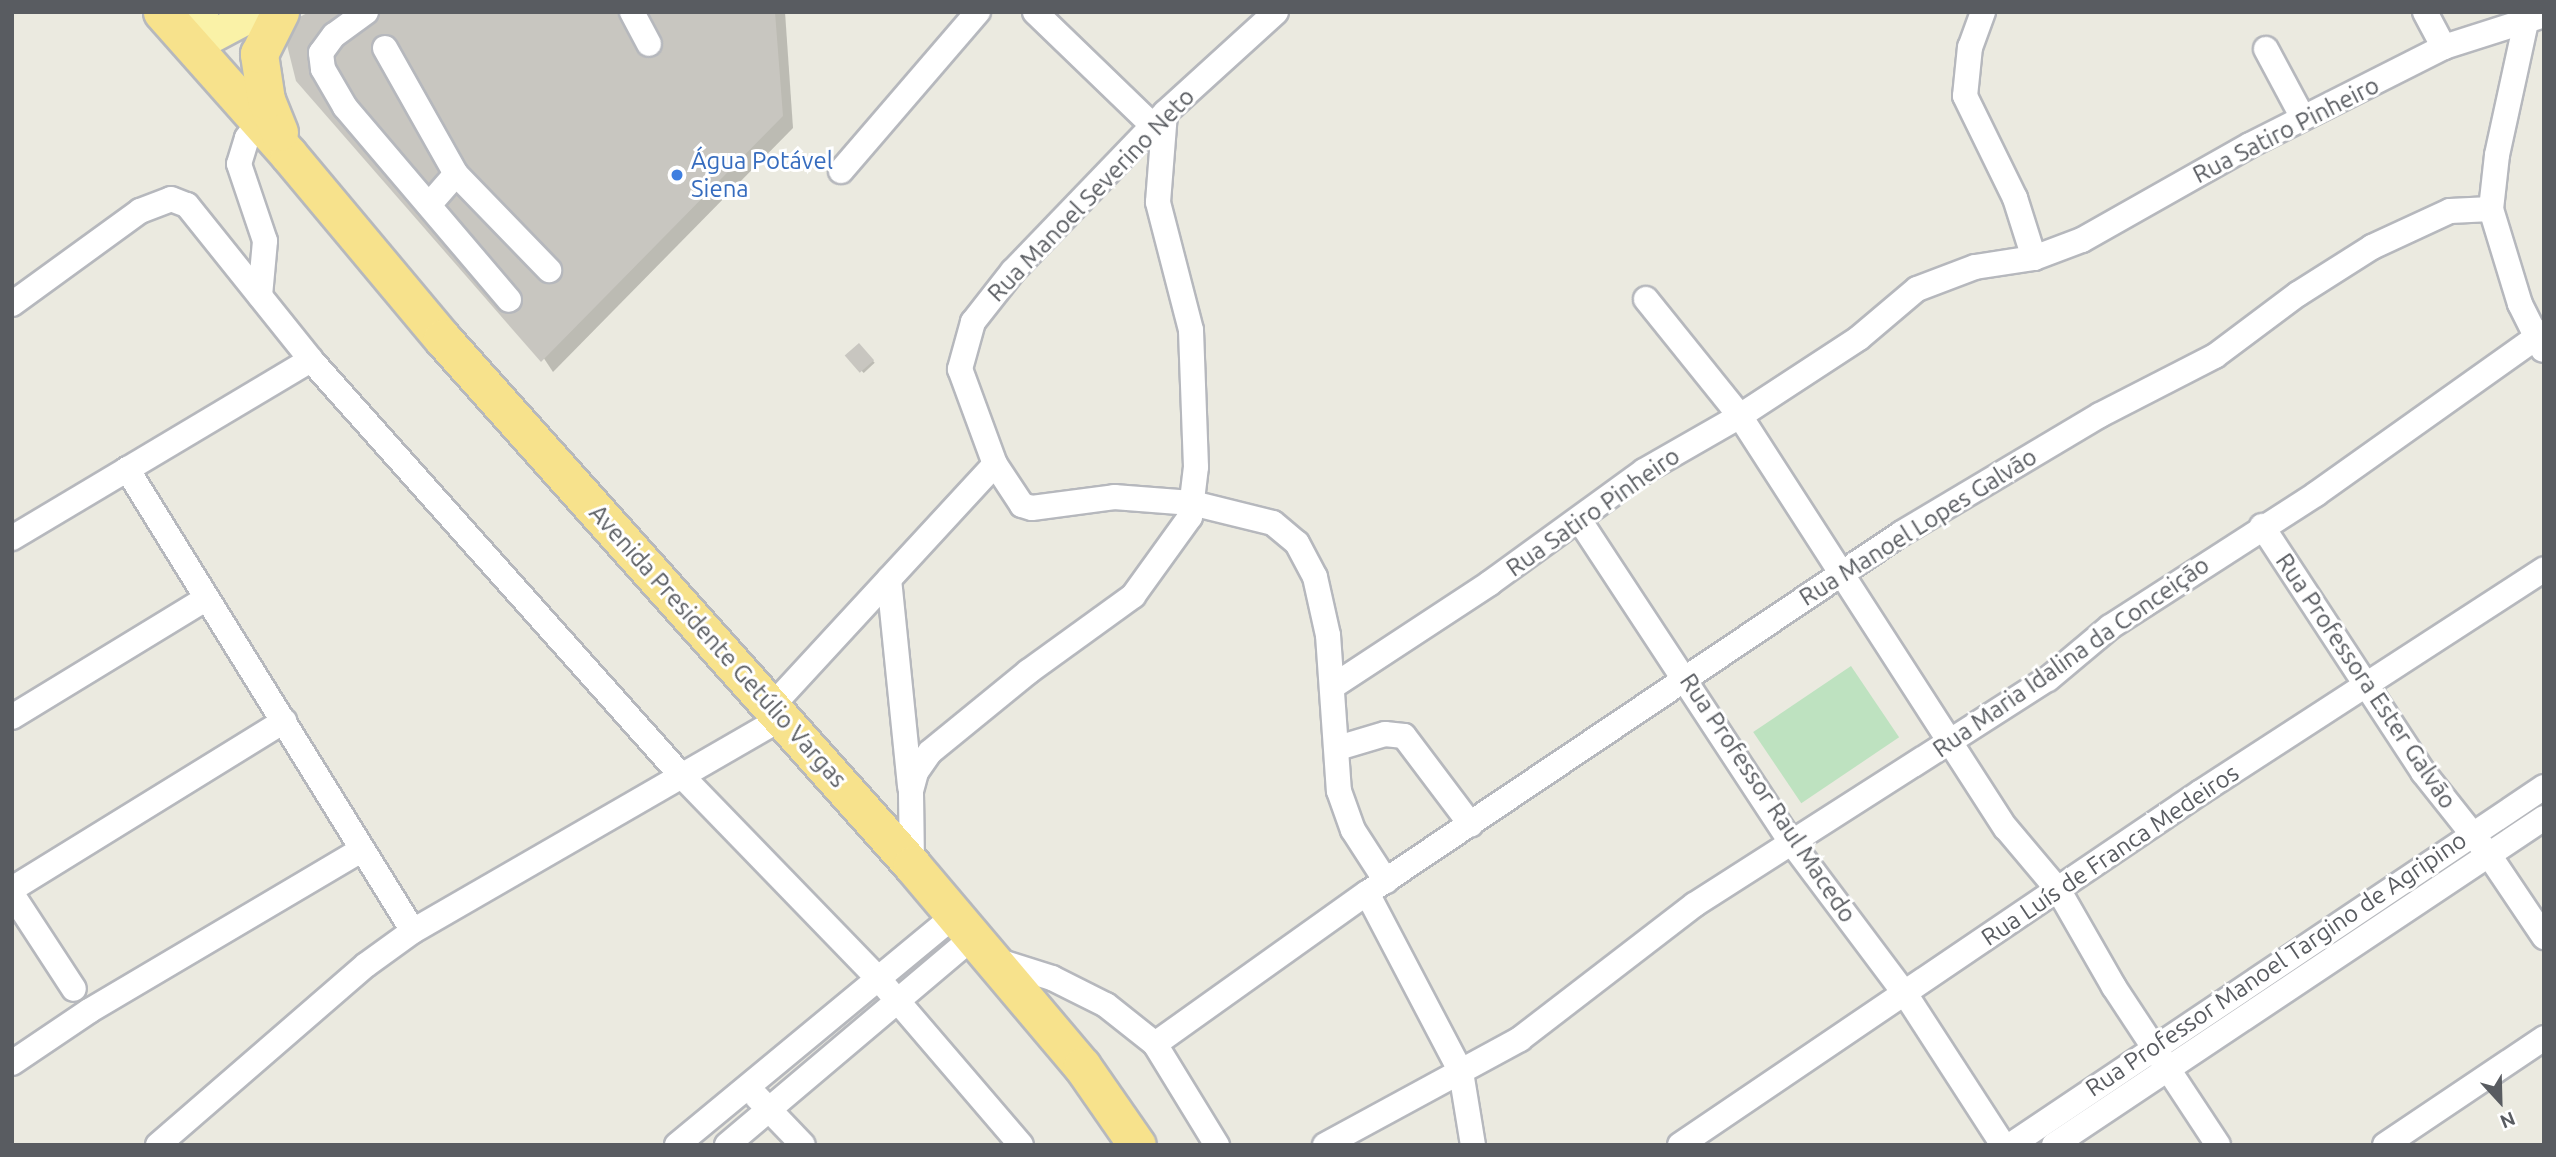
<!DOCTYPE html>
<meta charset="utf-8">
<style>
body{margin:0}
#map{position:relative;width:2556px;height:1157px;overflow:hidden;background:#ebeae0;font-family:Ubuntu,sans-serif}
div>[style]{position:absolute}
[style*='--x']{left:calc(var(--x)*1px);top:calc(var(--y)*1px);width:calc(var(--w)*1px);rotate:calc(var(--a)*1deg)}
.green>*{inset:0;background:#bee2c0;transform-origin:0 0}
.shadow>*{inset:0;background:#0003;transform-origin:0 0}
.building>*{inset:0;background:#c8c6c0;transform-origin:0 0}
.roads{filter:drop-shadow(2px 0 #b6b8bd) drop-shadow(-2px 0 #b6b8bd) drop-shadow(0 2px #b6b8bd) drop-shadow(0 -2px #b6b8bd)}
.minor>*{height:24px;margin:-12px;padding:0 12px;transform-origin:12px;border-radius:12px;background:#fff}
.major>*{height:32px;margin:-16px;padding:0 16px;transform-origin:16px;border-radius:16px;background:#faf2a7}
.highway>*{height:37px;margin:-18.5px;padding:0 18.5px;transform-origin:18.5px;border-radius:18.5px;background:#f7e28c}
.dots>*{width:19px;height:19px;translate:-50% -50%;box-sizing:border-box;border:4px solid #fff;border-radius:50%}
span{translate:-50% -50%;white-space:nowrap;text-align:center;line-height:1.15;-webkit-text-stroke:6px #fff;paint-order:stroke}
.street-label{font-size:24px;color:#595c61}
.shop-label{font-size:24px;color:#366cbe}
.left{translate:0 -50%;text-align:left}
.frame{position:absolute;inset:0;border:14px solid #595c61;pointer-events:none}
.north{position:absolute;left:2465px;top:1066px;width:70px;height:70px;-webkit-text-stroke:5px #fff;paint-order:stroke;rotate:158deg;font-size:19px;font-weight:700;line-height:28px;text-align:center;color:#595c61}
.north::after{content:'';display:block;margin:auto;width:24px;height:32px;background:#595c61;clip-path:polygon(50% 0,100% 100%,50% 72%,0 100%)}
</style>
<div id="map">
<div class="green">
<i style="left:1851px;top:666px;width:86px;height:118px;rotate:56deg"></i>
</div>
<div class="shadow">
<i style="clip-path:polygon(314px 12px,785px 12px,793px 128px,553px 372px)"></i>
<i style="left:859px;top:346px;width:23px;height:15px;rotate:47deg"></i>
</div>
<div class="building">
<i style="clip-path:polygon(309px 12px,775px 12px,783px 116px,541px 362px,296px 81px,287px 45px,296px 19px)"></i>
<i style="left:859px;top:343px;width:23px;height:19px;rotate:49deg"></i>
</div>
<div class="roads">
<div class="minor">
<i style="--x:366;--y:12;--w:39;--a:144"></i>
<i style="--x:334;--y:35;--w:22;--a:126"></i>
<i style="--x:321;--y:53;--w:16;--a:83"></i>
<i style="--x:323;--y:69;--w:44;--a:59.9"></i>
<i style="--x:345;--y:107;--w:253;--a:49.6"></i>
<i style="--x:632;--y:12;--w:36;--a:62"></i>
<i style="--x:1035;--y:12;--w:164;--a:44"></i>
<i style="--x:1276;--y:12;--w:150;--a:137.7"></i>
<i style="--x:1165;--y:113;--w:219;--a:133.9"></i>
<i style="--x:1013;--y:271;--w:65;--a:128.1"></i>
<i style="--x:973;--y:322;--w:49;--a:105.5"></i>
<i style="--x:960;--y:369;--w:101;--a:69.8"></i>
<i style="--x:995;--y:464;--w:49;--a:56.6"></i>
<i style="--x:1022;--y:505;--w:10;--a:17"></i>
<i style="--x:1032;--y:508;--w:83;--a:-7.6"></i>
<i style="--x:1114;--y:497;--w:78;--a:4.4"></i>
<i style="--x:1192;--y:503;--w:83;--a:13.9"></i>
<i style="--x:1273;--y:523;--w:31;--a:40"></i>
<i style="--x:1297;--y:543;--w:38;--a:62"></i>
<i style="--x:1315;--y:577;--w:59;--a:77.4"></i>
<i style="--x:1328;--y:635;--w:156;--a:86"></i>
<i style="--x:1339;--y:791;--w:41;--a:70.3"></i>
<i style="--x:1353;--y:830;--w:61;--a:57.1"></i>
<i style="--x:1983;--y:12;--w:37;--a:110"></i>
<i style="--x:1970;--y:47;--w:49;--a:95.8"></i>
<i style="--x:1965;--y:96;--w:114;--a:63.9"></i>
<i style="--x:2015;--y:198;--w:63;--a:72.4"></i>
<i style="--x:2425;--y:12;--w:40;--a:62"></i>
<i style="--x:2522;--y:12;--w:11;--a:68"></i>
<i style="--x:2526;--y:22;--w:136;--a:102.3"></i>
<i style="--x:2497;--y:155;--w:54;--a:96.3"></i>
<i style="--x:2491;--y:209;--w:99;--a:73"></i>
<i style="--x:2520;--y:304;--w:51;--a:63.4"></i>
<i style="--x:385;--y:48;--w:145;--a:60.6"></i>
<i style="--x:456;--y:174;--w:41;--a:131.1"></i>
<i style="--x:2266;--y:49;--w:78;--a:61.8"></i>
<i style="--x:259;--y:121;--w:21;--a:125"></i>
<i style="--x:247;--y:138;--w:27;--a:107"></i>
<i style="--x:239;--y:164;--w:81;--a:71.3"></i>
<i style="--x:265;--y:241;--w:55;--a:95.2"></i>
<i style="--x:841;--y:171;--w:210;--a:-49.3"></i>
<i style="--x:456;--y:174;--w:134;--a:45.9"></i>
<i style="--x:1646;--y:299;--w:150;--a:51.2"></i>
<i style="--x:1740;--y:416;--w:490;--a:57.2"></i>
<i style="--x:2006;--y:828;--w:82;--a:49.9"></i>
<i style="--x:2059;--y:891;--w:111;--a:60.2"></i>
<i style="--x:2114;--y:987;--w:189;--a:56.6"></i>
<i style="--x:12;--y:304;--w:158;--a:-36"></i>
<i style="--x:140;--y:211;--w:33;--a:-21"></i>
<i style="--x:171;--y:199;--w:17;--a:21"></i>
<i style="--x:187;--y:205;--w:198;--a:51.3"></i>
<i style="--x:311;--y:360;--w:555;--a:48.29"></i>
<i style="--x:680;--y:774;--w:283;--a:45.9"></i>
<i style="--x:877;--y:977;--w:221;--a:49.4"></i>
<i style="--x:127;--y:469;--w:543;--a:58.24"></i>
<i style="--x:1580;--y:521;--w:384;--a:56.7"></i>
<i style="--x:1791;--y:842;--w:191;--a:53.1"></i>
<i style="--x:1906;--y:995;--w:179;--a:57.1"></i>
<i style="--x:2262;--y:526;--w:294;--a:56.8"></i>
<i style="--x:2423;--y:772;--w:106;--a:51.5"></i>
<i style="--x:2489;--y:855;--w:99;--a:56.1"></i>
<i style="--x:12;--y:538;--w:348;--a:-30.8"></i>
<i style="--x:889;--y:579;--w:209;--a:84.2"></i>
<i style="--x:1335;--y:685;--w:186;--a:-33.3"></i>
<i style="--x:1490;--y:583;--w:190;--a:-36"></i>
<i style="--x:1644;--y:471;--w:111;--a:-29.8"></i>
<i style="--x:1740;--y:416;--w:142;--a:-33.2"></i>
<i style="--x:1859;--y:338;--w:76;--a:-40.2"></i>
<i style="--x:1917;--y:289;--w:62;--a:-20.8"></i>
<i style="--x:1975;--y:267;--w:60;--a:-8.7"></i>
<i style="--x:2034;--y:258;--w:51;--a:-20.6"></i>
<i style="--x:2082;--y:240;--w:193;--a:-29.5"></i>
<i style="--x:2250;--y:145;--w:217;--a:-26.8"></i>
<i style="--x:2444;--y:47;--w:105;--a:-17.7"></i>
<i style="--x:772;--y:706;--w:329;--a:-47.3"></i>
<i style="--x:12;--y:717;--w:228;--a:-31.4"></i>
<i style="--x:1338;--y:748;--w:49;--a:-16.6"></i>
<i style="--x:1385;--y:734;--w:19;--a:6"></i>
<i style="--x:1404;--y:736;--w:111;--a:53"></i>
<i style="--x:912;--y:865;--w:74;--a:-90.8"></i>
<i style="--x:911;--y:791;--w:20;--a:-75"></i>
<i style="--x:916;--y:772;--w:24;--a:-55"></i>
<i style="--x:930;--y:752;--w:127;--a:-39.2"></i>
<i style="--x:1028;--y:672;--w:130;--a:-35.9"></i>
<i style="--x:1133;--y:596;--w:97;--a:-54.2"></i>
<i style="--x:1190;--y:517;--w:50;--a:-83.2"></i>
<i style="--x:1196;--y:467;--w:137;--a:-92.1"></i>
<i style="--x:1191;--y:330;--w:132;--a:-104.5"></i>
<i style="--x:1158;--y:202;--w:89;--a:-85.5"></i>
<i style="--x:12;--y:889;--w:320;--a:-31.7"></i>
<i style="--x:1367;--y:893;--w:202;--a:62.3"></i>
<i style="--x:1461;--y:1072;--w:74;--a:80.7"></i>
<i style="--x:12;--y:894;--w:113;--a:56.9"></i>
<i style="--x:992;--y:959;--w:63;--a:17.6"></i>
<i style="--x:1052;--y:978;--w:60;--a:26.6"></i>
<i style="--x:1106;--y:1005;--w:63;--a:38.5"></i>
<i style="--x:1155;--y:1044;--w:119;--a:58.5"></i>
<i style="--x:1155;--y:1044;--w:260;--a:-35.5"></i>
<i style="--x:1367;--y:893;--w:645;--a:-33.94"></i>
<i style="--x:1902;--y:533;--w:230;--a:-30.8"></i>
<i style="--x:2100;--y:415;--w:129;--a:-27.2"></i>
<i style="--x:2215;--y:356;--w:104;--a:-36.8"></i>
<i style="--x:2298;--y:294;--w:88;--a:-32.4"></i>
<i style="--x:2372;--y:247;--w:86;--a:-24.8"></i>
<i style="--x:2450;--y:211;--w:41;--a:-2.8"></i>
<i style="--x:12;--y:1063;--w:93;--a:-34"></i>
<i style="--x:89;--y:1011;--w:316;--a:-30.6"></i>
<i style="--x:757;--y:1097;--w:66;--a:46.2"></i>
<i style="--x:158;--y:1145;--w:275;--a:-40.9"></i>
<i style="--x:366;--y:965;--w:58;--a:-35.9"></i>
<i style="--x:413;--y:931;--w:428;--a:-30"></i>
<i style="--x:677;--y:1145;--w:361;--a:-39.6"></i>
<i style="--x:727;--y:1145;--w:324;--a:-40.2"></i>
<i style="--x:1325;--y:1145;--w:222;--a:-28.5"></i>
<i style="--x:1520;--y:1039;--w:220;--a:-37.6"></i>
<i style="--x:1694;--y:905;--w:420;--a:-32.6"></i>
<i style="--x:2048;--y:679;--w:81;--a:-40"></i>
<i style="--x:2110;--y:627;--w:245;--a:-32.8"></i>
<i style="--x:2316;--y:494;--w:280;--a:-35.4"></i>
<i style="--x:1680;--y:1145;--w:629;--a:-34.12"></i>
<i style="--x:2201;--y:792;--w:409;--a:-33"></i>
<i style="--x:2011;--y:1145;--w:642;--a:-33.89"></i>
<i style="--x:2054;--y:1145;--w:589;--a:-33.72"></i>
<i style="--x:2385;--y:1145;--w:192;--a:-33.9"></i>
</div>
<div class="major">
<i style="--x:173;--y:25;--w:32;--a:-24"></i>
<i style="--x:192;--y:47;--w:75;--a:-27.9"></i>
</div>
<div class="highway">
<i style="--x:162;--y:12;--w:191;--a:48.4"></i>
<i style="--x:289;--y:155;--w:239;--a:50.1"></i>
<i style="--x:442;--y:338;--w:706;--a:48.27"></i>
<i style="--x:912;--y:865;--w:263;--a:49.8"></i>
<i style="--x:1082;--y:1066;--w:96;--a:55.2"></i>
<i style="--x:279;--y:132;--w:35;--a:-112"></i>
<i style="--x:266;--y:100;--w:47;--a:-98.7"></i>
<i style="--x:259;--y:54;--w:47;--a:-63.4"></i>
</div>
</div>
<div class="dots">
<i style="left:677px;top:175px;background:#3f7fe0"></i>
</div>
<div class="street-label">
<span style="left:2286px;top:130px;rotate:-27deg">Rua Satiro Pinheiro</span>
<span style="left:1091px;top:195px;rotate:-46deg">Rua Manoel Severino Neto</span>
<span style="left:1593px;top:512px;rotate:-35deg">Rua Satiro Pinheiro</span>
<span style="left:1918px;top:527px;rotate:-32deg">Rua Manoel Lopes Galvão</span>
<span style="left:718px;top:646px;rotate:48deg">Avenida Presidente Getúlio Vargas</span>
<span style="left:2071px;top:657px;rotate:-35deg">Rua Maria Idalina da Conceição</span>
<span style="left:2366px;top:681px;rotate:56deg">Rua Professora Ester Galvão</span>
<span style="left:1768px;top:798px;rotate:56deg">Rua Professor Raul Macedo</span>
<span style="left:2110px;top:855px;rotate:-34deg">Rua Luís de Franca Medeiros</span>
<span style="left:2276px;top:964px;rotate:-34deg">Rua Professor Manoel Targino de Agripino</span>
</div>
<div class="shop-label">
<span class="left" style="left:691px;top:175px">Água Potável<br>Siena</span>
</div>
<div class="frame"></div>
<div class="north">N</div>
</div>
